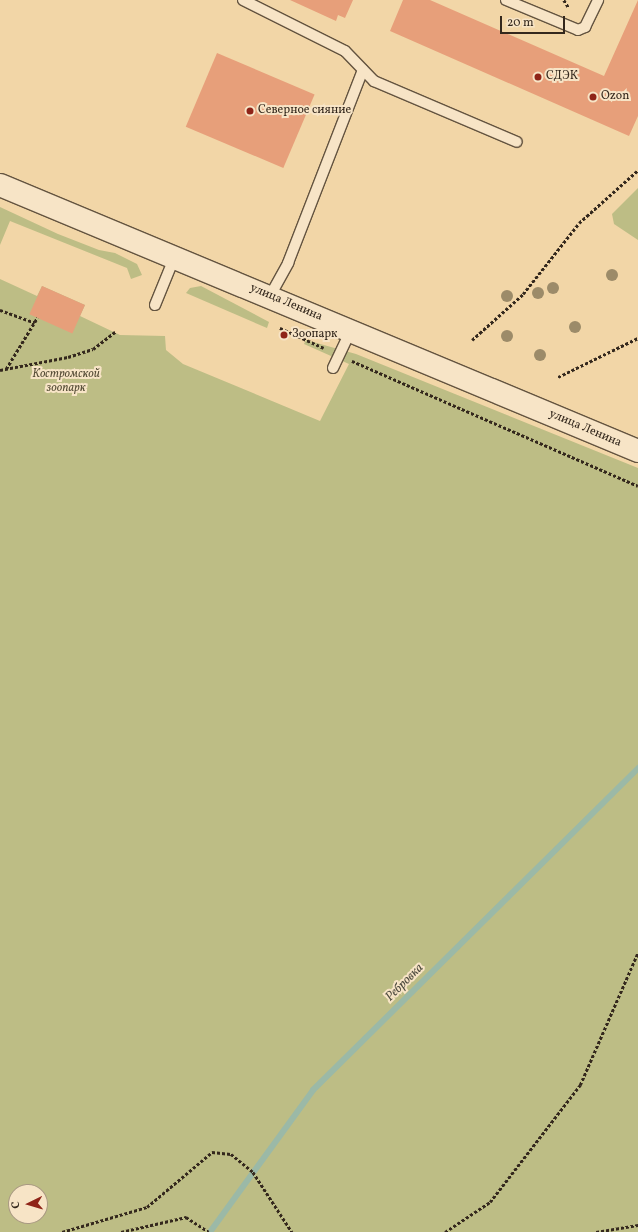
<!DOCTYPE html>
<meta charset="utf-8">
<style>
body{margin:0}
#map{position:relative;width:638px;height:1232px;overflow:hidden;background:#f2d6a7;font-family:Vollkorn,serif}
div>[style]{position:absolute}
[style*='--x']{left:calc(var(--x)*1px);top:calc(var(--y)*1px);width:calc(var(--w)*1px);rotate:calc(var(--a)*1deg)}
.green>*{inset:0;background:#bdbd85}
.stream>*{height:6px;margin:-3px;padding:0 3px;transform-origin:3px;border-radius:3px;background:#9bb9a7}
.building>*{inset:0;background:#e79f7a;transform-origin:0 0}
.path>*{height:2.5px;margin-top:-1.25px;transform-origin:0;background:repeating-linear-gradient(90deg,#34281d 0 3px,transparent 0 5px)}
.roads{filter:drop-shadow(1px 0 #645440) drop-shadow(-1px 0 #645440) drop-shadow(0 1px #645440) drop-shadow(0 -1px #645440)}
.service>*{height:10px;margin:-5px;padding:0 5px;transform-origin:5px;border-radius:5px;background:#f7e4c6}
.secondary>*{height:22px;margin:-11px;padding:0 11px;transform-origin:11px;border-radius:11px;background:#f7e4c6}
.trees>*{width:12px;height:12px;margin:-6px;border-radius:50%;background:#9c8b69}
.dots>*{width:11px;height:11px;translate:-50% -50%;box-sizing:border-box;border:2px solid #f7e4c6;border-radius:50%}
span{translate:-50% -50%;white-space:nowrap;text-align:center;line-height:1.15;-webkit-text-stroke:4px #f7e4c6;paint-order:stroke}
.poi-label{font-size:12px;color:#34281d}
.left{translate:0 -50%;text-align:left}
.street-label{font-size:12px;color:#34281d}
.park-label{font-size:12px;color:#564d37;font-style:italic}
.water-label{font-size:13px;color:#4e4c40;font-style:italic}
.north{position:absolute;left:8px;top:1184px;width:40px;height:40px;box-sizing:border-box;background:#f7e4c6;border:1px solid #a99982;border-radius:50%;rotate:265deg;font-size:11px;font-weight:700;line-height:16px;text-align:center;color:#34281d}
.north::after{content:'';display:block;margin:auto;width:14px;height:18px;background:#8f2418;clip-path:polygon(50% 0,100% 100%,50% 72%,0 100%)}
.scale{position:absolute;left:500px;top:16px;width:65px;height:18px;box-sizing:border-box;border:2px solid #34281d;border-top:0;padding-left:5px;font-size:12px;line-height:14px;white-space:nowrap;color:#34281d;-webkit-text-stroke:3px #f7e4c6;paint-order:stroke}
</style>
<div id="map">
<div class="green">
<i style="clip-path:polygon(638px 188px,638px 240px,614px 224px,612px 214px)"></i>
<i style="clip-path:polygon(0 207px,58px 234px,99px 250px,115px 253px,137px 264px,142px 275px,131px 279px,127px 268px,10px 221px,0 245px)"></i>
<i style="clip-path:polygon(evenodd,0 279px,37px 296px,42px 286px,85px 305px,80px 316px,120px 335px,165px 336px,166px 350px,183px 364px,320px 421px,349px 364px,304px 344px,306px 340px,356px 354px,638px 468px,638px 1232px,0 1232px,0 279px,16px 1192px,40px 1192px,40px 1216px,16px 1216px,16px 1192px)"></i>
<i style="clip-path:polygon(201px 286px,269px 322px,267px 328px,186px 293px,190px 288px)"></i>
</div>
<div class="stream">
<i style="--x:210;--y:1232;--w:175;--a:-54"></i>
<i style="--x:313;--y:1090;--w:458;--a:-44.7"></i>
</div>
<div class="building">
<i style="clip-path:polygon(290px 0,353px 0,345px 18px,338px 15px,336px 21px)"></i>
<i style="clip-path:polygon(403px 0,430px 0,604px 76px,638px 0,638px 116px,629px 136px,390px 31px)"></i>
<i style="left:217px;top:53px;width:106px;height:80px;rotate:23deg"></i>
<i style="left:42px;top:286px;width:47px;height:31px;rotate:24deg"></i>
</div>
<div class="path">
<i style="--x:564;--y:0;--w:9;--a:58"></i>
<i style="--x:0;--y:310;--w:37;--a:20"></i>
<i style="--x:280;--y:328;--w:48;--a:24.4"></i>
<i style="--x:472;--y:340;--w:69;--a:-42"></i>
<i style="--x:523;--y:294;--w:90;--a:-51.7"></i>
<i style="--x:579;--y:223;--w:79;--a:-41.9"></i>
<i style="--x:352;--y:361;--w:312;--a:23.6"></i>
<i style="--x:6;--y:369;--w:60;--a:-58.7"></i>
<i style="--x:0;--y:370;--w:69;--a:-10.8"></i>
<i style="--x:68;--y:357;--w:26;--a:-18"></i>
<i style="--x:93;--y:349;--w:28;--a:-38"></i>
<i style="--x:558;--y:377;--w:89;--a:-26"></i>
<i style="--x:62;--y:1232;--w:89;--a:-16.4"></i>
<i style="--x:147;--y:1207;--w:85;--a:-40.2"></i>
<i style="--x:212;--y:1152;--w:19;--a:6"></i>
<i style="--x:231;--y:1154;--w:28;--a:39"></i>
<i style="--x:253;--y:1172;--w:72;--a:57"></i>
<i style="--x:121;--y:1232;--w:67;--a:-13"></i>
<i style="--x:186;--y:1217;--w:27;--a:33"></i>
<i style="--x:445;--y:1232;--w:54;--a:-33.7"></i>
<i style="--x:490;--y:1202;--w:148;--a:-52.4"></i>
<i style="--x:580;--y:1085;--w:145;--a:-66.4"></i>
<i style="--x:596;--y:1232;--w:43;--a:-9.5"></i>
</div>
<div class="roads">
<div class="service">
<i style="--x:243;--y:0;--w:114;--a:26.6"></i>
<i style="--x:345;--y:51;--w:42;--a:46"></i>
<i style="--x:374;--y:81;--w:155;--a:23.1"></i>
<i style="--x:506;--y:0;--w:78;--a:22.6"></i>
<i style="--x:578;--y:30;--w:8;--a:-23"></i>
<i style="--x:585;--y:27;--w:30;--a:-64"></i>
<i style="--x:270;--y:296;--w:38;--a:-61"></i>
<i style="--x:288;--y:263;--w:207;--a:-68.8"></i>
<i style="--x:155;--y:305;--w:53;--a:-67.8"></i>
<i style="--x:333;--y:368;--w:42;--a:-64.7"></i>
</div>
<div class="secondary">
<i style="--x:0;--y:185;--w:691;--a:22.63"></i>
</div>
</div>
<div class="trees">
<i style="left:612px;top:275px"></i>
<i style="left:553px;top:288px"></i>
<i style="left:538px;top:293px"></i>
<i style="left:507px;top:296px"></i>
<i style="left:575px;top:327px"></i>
<i style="left:507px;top:336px"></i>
<i style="left:540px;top:355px"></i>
</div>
<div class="dots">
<i style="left:538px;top:77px;background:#8f2418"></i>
<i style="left:593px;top:97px;background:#8f2418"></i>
<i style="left:250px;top:111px;background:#8f2418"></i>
<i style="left:284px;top:335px;background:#8f2418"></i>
</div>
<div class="poi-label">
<span class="left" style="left:546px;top:77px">СДЭК</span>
<span class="left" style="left:601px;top:97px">Ozon</span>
<span class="left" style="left:258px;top:111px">Северное сияние</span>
<span class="left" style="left:292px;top:335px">Зоопарк</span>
</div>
<div class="street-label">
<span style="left:286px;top:303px;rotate:23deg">улица Ленина</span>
<span style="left:585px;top:429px;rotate:23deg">улица Ленина</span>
</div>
<div class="park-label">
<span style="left:66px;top:382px">Костромской<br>зоопарк</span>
</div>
<div class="water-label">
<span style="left:405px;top:983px;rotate:-45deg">Ребровка</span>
</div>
<div class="north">С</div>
<div class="scale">20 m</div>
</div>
